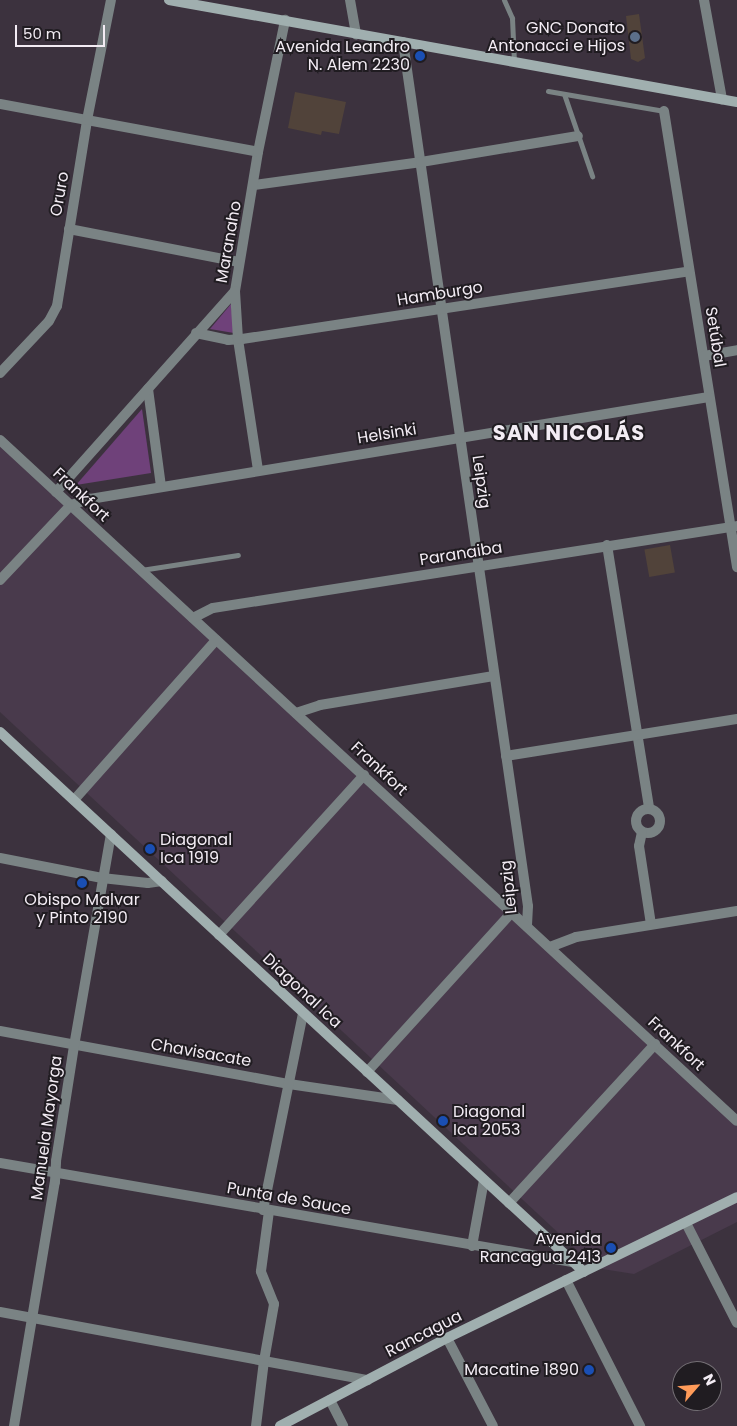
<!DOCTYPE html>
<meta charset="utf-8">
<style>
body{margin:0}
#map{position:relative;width:737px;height:1426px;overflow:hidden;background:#3c323e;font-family:Poppins,sans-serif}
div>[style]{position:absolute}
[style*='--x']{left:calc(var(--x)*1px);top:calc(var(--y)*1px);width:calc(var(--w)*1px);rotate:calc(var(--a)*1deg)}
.built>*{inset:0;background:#493a4c}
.green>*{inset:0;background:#6f417a}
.building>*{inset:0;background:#51433a;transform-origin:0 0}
.lane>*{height:5px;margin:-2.5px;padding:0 2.5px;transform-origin:2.5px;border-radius:2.5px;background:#7a8384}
.street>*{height:10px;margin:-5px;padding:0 5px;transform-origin:5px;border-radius:5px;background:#7a8384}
.street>.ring{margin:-5px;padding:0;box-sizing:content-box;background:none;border:10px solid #7a8384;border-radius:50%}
.secondary>*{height:10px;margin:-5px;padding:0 5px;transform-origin:5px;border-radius:5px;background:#a0afaf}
.dots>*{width:14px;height:14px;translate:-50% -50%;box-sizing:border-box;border:2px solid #201c21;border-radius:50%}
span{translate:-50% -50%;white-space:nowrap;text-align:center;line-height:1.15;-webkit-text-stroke:4px #201c21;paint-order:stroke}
.poi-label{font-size:16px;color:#f3ecf4}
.right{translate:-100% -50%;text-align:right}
.left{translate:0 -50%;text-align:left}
.street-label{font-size:16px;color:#f3ecf4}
.district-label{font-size:21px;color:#f3ecf4;font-weight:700;letter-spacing:1px}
.north{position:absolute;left:672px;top:1361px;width:50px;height:50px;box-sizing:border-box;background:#201c21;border:1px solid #746f75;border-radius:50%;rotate:63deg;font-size:14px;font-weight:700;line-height:20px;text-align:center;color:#f3ecf4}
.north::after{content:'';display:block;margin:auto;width:18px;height:22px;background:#ff9b59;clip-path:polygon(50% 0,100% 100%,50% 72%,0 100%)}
.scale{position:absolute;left:15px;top:25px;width:90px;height:22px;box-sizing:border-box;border:2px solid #f3ecf4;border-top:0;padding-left:6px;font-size:15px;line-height:18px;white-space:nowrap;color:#f3ecf4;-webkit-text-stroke:4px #201c21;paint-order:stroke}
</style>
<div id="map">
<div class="built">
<i style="clip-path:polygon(0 444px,737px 1126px,737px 1222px,634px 1274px,596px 1268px,0 712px)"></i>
</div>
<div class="green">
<i style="clip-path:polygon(231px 304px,234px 333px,210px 329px)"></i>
<i style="clip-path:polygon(142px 409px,151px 473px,76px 485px)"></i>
</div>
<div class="building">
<i style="clip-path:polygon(639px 14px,645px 58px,638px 62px,631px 59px,626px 16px)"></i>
<i style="clip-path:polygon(295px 92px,346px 102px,339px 134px,322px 131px,321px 135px,288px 128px)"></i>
<i style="left:670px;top:545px;width:28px;height:26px;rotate:80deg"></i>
</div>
<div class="lane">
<i style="--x:504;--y:0;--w:20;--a:66"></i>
<i style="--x:512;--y:18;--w:44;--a:87.4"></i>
<i style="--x:548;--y:91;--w:118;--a:9.8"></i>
<i style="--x:564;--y:94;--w:87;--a:71.1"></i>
<i style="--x:141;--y:570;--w:98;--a:-8.8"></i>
</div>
<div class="street">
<i style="--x:350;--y:0;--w:35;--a:80"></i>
<i style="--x:704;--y:0;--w:101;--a:79.7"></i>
<i style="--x:403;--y:42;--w:873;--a:81.77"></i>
<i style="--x:528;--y:906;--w:20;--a:93"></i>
<i style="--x:0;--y:104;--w:262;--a:10.5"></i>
<i style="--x:664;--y:111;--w:462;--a:80.9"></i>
<i style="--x:254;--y:185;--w:169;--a:-7.8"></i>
<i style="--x:421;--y:162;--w:159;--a:-9.4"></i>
<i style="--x:69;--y:229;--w:173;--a:11"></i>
<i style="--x:196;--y:333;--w:33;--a:12"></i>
<i style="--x:228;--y:340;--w:14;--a:-4"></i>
<i style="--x:242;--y:339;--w:452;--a:-8.6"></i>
<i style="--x:704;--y:356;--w:34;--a:-10"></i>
<i style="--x:0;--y:373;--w:71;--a:-46.7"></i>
<i style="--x:49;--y:321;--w:17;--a:-62"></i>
<i style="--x:57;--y:306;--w:188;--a:-80.8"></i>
<i style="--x:87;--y:120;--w:122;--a:-78.7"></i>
<i style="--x:148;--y:389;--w:98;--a:82.4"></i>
<i style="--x:0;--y:440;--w:1003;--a:42.74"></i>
<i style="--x:258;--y:470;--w:133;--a:-98.7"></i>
<i style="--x:238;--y:339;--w:48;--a:-93.6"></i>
<i style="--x:235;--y:291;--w:141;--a:-80.6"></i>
<i style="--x:258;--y:152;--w:135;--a:-78.4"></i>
<i style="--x:56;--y:492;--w:269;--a:-48.3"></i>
<i style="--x:607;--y:545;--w:266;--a:80.9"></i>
<i style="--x:0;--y:580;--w:103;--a:-46.6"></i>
<i style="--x:71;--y:505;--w:20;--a:-18"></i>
<i style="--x:90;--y:499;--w:627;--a:-9.36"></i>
<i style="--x:193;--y:618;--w:22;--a:-27"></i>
<i style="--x:213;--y:608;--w:530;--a:-8.89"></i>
<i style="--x:296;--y:713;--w:25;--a:-18"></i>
<i style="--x:320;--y:705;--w:176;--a:-9.5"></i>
<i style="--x:506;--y:756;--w:234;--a:-9.1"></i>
<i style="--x:74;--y:800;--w:214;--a:-48.4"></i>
<i class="ring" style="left:636px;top:809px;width:14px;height:14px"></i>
<i style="--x:642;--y:832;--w:14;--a:102"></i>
<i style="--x:639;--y:846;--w:79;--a:81.3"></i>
<i style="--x:0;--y:858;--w:104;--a:11.1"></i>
<i style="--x:102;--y:878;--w:46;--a:6.2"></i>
<i style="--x:148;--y:883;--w:14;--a:-8"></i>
<i style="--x:219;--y:935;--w:216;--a:-47.8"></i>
<i style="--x:550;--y:947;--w:28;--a:-21"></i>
<i style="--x:576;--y:937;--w:163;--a:-9.2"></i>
<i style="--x:0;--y:1031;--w:294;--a:10.4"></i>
<i style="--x:289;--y:1084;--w:110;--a:8.4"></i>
<i style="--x:367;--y:1072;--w:216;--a:-47.8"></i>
<i style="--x:0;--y:1163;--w:581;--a:9.82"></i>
<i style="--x:509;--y:1203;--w:216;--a:-47.4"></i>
<i style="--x:263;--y:1210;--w:201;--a:-78.5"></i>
<i style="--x:686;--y:1223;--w:112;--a:63"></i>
<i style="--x:472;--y:1246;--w:67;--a:-79.7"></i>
<i style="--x:566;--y:1280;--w:164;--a:63.1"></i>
<i style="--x:0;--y:1312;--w:374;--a:10.5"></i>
<i style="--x:447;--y:1338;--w:99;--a:62.4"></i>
<i style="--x:330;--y:1400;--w:29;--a:63"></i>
<i style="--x:14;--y:1426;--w:247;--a:-80.5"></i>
<i style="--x:55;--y:1182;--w:21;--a:-87"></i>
<i style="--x:56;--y:1161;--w:116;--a:-81.1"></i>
<i style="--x:74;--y:1046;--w:215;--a:-80.1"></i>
<i style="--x:256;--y:1426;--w:65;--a:-83"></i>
<i style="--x:264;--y:1361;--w:58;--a:-80"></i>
<i style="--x:274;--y:1304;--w:35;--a:-112"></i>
<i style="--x:261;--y:1271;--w:61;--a:-82.4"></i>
</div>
<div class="secondary">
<i style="--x:169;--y:0;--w:577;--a:10.18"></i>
<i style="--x:0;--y:732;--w:795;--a:42.76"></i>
<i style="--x:280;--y:1426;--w:189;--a:-27.8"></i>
<i style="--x:447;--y:1338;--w:322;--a:-25.9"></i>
</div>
<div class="dots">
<i style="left:635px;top:37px;background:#5c6f8a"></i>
<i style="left:420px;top:56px;background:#1a4fb4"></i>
<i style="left:150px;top:849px;background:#1a4fb4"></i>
<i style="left:82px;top:883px;background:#1a4fb4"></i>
<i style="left:443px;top:1121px;background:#1a4fb4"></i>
<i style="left:611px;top:1248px;background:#1a4fb4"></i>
<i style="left:589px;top:1370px;background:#1a4fb4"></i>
</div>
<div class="poi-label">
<span class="right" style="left:625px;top:37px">GNC Donato<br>Antonacci e Hijos</span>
<span class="right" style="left:410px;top:56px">Avenida Leandro<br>N. Alem 2230</span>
<span class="left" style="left:160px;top:849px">Diagonal<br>Ica 1919</span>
<span style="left:82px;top:909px">Obispo Malvar<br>y Pinto 2190</span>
<span class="left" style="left:453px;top:1121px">Diagonal<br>Ica 2053</span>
<span class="right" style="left:601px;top:1248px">Avenida<br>Rancagua 2413</span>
<span class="right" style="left:579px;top:1370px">Macatine 1890</span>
</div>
<div class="street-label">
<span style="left:60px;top:194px;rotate:-80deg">Oruro</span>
<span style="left:229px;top:242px;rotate:-80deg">Maranaho</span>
<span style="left:440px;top:294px;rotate:-9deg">Hamburgo</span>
<span style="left:715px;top:337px;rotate:81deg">Setúbal</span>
<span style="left:387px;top:434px;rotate:-9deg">Helsinki</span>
<span style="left:481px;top:482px;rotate:82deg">Leipzig</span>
<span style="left:81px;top:495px;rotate:43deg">Frankfort</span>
<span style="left:461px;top:554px;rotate:-9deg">Paranaiba</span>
<span style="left:379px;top:769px;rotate:43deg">Frankfort</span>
<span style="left:509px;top:887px;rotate:-96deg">Leipzig</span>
<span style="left:302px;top:991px;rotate:43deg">Diagonal Ica</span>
<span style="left:676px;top:1044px;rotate:43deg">Frankfort</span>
<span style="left:201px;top:1053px;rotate:10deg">Chavisacate</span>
<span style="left:47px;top:1128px;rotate:-82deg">Manuela Mayorga</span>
<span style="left:289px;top:1199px;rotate:10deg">Punta de Sauce</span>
<span style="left:424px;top:1334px;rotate:-27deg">Rancagua</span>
</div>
<div class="district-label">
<span style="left:569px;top:433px">SAN NICOLÁS</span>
</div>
<div class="north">N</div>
<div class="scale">50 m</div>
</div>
